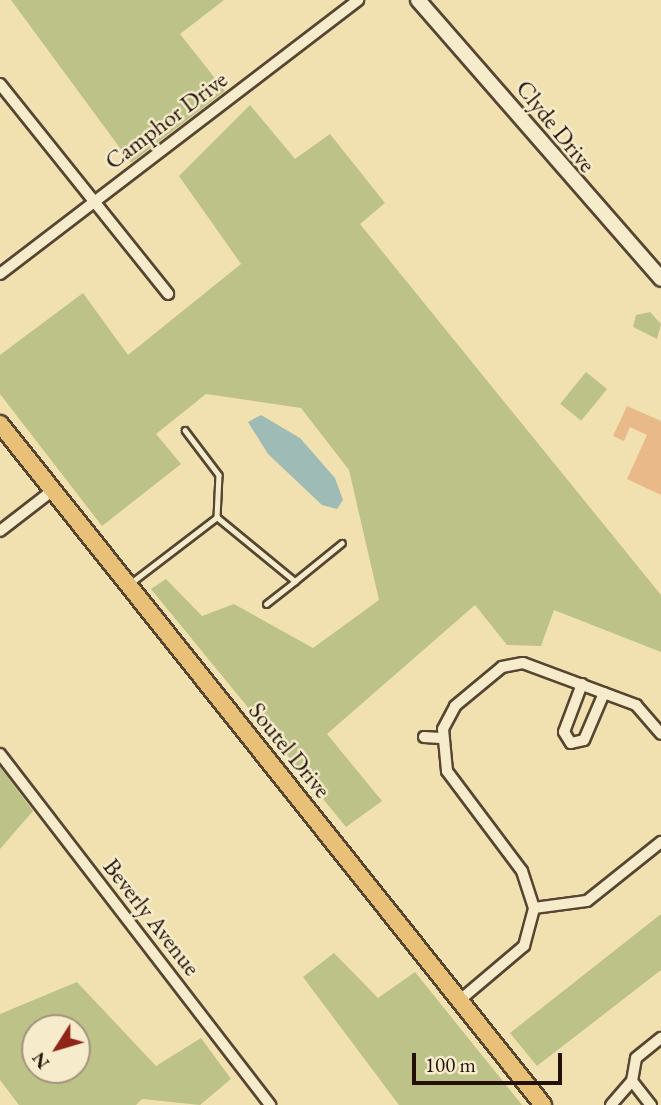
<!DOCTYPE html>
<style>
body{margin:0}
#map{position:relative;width:661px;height:1105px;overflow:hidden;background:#f1e1b0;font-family:"EB Garamond",serif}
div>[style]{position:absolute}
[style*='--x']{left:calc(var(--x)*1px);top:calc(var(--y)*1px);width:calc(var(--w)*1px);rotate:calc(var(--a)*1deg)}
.green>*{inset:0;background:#bdc289;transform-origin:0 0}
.water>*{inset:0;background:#9ebbb5}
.building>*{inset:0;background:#e9b989}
.roads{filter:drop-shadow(2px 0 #564531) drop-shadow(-2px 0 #564531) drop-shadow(0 2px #564531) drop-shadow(0 -2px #564531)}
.lane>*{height:4.5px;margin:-2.25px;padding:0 2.25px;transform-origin:2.25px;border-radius:2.25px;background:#f6eccc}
.street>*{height:10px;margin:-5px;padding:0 5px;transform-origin:5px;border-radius:5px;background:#f6eccc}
.secondary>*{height:14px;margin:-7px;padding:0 7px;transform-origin:7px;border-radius:7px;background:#f6eccc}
.primary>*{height:16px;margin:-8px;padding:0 8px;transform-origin:8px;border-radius:8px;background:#e8c078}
span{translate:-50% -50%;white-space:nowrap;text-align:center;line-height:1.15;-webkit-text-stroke:5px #f6eccc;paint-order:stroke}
.street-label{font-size:24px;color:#231107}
.north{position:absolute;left:21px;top:1014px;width:70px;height:70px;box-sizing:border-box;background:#f6eccc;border:2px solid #a2947d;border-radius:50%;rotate:233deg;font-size:19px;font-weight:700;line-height:28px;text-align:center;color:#231107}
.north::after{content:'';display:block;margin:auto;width:24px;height:32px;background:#8f2418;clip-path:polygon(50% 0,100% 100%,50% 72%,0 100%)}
.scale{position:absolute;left:412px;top:1053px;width:150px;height:32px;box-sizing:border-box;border:4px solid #231107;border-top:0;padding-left:9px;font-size:21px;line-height:24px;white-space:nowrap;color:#231107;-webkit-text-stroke:5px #f6eccc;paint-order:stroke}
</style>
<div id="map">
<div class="green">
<i style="clip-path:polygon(11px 0,224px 0,180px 34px,225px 91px,131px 163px)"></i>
<i style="clip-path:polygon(250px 105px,295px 159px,330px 134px,385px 203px,360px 224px,661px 595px,661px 652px,554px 610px,541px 646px,507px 645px,475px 605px,327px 734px,382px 801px,346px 827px,151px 589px,166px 579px,202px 616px,234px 604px,313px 648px,379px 600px,349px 470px,301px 408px,206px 394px,156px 434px,181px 464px,102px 526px,0 394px,0 355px,83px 293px,128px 355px,241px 264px,179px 176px)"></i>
<i style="clip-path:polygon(650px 312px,661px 324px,657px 339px,633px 327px,636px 315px)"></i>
<i style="left:586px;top:372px;width:27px;height:41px;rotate:39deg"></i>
<i style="clip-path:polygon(0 767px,33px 811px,0 849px)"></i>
<i style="clip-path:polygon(661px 914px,661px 970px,537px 1066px,510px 1033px)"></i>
<i style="clip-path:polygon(334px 953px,378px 998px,415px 972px,522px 1105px,399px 1105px,303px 977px)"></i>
<i style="clip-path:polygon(evenodd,77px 982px,156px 1066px,201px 1038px,231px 1079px,200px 1105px,142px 1099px,136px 1105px,19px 1105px,0 1080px,0 1014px,77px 982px,35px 1028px,77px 1028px,77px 1070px,35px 1070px,35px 1028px)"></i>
</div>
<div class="water">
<i style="clip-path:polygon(261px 415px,300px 438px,335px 478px,343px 500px,337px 509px,322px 505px,268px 454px,248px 422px)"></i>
</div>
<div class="building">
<i style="clip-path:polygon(627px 406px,661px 421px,661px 495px,627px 479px,647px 435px,630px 427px,624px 441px,613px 436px)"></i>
</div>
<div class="roads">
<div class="lane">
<i style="--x:185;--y:430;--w:56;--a:52.9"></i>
<i style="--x:219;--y:475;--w:42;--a:92.7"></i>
<i style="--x:132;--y:582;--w:107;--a:-37.4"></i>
<i style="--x:217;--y:517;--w:101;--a:39.4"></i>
<i style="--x:295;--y:581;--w:60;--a:-39"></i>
<i style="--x:266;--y:604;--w:37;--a:-38"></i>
</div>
<div class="street">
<i style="--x:0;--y:84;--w:269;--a:51.3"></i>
<i style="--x:0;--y:274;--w:451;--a:-37.4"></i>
<i style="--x:0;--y:531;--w:67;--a:-37.7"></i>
<i style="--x:582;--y:684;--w:51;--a:110.6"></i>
<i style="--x:564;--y:732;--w:13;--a:58"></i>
<i style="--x:571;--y:743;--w:13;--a:-13"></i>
<i style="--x:584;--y:740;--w:51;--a:-66.9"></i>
<i style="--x:424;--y:737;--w:17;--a:3"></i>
<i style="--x:0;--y:754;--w:443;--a:52.4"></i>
<i style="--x:534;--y:908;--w:53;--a:-7.5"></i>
<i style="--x:587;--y:901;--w:95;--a:-38.6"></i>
<i style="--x:460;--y:1000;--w:84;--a:-40.2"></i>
<i style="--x:524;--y:946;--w:39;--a:-75"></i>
<i style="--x:534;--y:908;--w:39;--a:-108"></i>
<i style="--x:522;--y:871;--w:125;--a:-126.9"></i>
<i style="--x:447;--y:771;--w:42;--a:-95.4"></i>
<i style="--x:443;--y:729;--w:26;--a:-62"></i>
<i style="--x:455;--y:706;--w:61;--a:-39.7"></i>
<i style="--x:502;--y:667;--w:21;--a:-11"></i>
<i style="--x:523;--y:663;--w:121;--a:20.4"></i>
<i style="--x:636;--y:705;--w:38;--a:49"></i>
<i style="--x:632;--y:1081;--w:31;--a:52"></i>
<i style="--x:611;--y:1105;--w:32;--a:-49"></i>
<i style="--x:632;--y:1081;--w:23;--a:-80"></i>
<i style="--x:636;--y:1058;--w:32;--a:-39"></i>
</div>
<div class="secondary">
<i style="--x:418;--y:0;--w:370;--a:48.9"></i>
</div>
<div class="primary">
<i style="--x:0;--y:424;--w:871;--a:51.43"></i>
</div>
</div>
<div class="street-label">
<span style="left:166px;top:120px;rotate:-37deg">Camphor Drive</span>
<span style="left:556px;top:126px;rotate:51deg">Clyde Drive</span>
<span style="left:290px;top:750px;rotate:51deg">Soutel Drive</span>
<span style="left:152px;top:917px;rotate:52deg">Beverly Avenue</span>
</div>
<div class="north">N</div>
<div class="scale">100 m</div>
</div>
